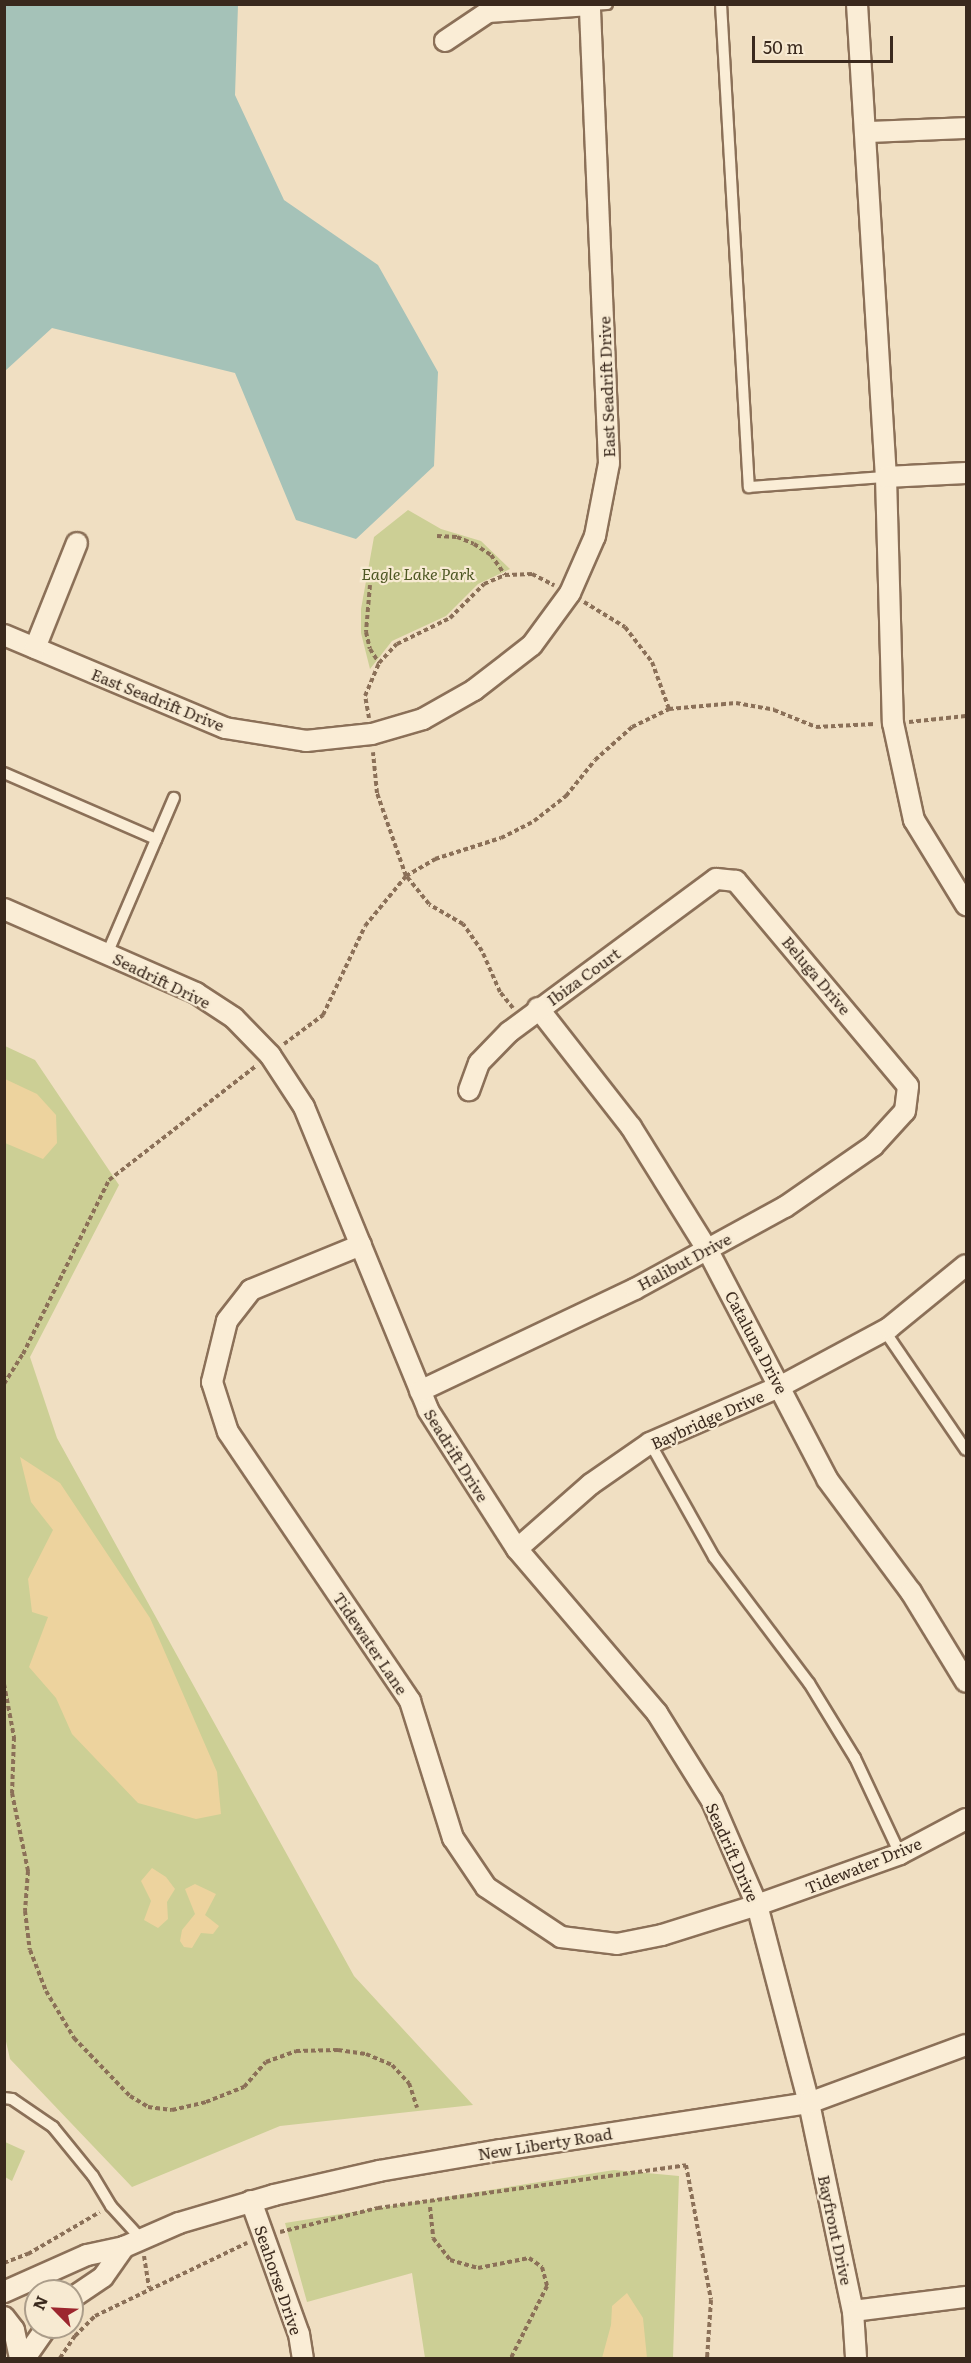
<!DOCTYPE html>
<style>
body{margin:0}
#map{position:relative;width:971px;height:2363px;overflow:hidden;background:#f0dfc2;font-family:Literata,serif}
div>[style]{position:absolute}
[style*='--x']{left:calc(var(--x)*1px);top:calc(var(--y)*1px);width:calc(var(--w)*1px);rotate:calc(var(--a)*1deg)}
.green>*{inset:0;background:#cccf95}
.sand>*{inset:0;background:#edd39e}
.water>*{inset:0;background:#a5c2b8}
.path>*{height:4px;margin-top:-2px;transform-origin:0;background:repeating-linear-gradient(90deg,#8b7058 0 4.5px,transparent 0 7.5px)}
.roads{filter:drop-shadow(2px 0 #8b7058) drop-shadow(-2px 0 #8b7058) drop-shadow(0 2px #8b7058) drop-shadow(0 -2px #8b7058)}
.lane>*{height:10px;margin:-5px;padding:0 5px;transform-origin:5px;border-radius:5px;background:#faedd6}
.street>*{height:20px;margin:-10px;padding:0 10px;transform-origin:10px;border-radius:10px;background:#faedd6}
span{translate:-50% -50%;white-space:nowrap;text-align:center;line-height:1.15;-webkit-text-stroke:4.5px #f7ead2;paint-order:stroke}
.street-label{font-size:16px;color:#3a291d}
.park-label{font-size:16px;color:#4e5723;font-style:italic}
.frame{position:absolute;inset:0;border:6px solid #3a291d;pointer-events:none}
.north{position:absolute;left:24px;top:2279px;width:60px;height:60px;box-sizing:border-box;background:#f7ead2;border:2px solid #ab9d8a;border-radius:50%;rotate:294deg;font-size:16px;font-weight:700;line-height:24px;text-align:center;color:#3a291d}
.north::after{content:'';display:block;margin:auto;width:21px;height:27px;background:#9c262e;clip-path:polygon(50% 0,100% 100%,50% 72%,0 100%)}
.scale{position:absolute;left:752px;top:36px;width:141px;height:27px;box-sizing:border-box;border:3px solid #3a291d;border-top:0;padding-left:8px;font-size:18px;line-height:21px;white-space:nowrap;color:#3a291d;-webkit-text-stroke:4px #f7ead2;paint-order:stroke}
</style>
<div id="map">
<div class="green">
<i style="clip-path:polygon(408px 510px,441px 529px,481px 541px,510px 569px,478px 584px,446px 616px,392px 641px,370px 669px,361px 633px,361px 609px,374px 537px)"></i>
<i style="clip-path:polygon(5px 1046px,35px 1060px,119px 1185px,30px 1357px,57px 1438px,354px 1976px,473px 2105px,280px 2126px,132px 2187px,10px 2059px,5px 2037px)"></i>
<i style="clip-path:polygon(5px 2142px,25px 2151px,12px 2181px,5px 2177px)"></i>
<i style="clip-path:polygon(614px 2170px,679px 2176px,673px 2358px,425px 2358px,412px 2273px,307px 2302px,285px 2223px)"></i>
</div>
<div class="sand">
<i style="clip-path:polygon(5px 1079px,37px 1094px,56px 1115px,57px 1143px,43px 1159px,5px 1143px)"></i>
<i style="clip-path:polygon(20px 1457px,60px 1483px,150px 1618px,217px 1772px,221px 1814px,196px 1819px,138px 1803px,72px 1734px,56px 1698px,29px 1667px,48px 1617px,32px 1612px,28px 1579px,53px 1530px,31px 1502px)"></i>
<i style="clip-path:polygon(152px 1868px,166px 1877px,175px 1889px,167px 1902px,168px 1919px,158px 1928px,144px 1920px,151px 1901px,141px 1881px)"></i>
<i style="clip-path:polygon(195px 1884px,216px 1894px,205px 1915px,219px 1926px,213px 1934px,201px 1933px,192px 1948px,184px 1947px,180px 1941px,182px 1930px,195px 1914px,185px 1889px)"></i>
<i style="clip-path:polygon(627px 2293px,643px 2318px,647px 2358px,602px 2358px,611px 2325px,612px 2306px)"></i>
</div>
<div class="water">
<i style="clip-path:polygon(5px 4px,238px 5px,235px 95px,284px 200px,378px 265px,438px 372px,434px 466px,356px 539px,296px 520px,235px 373px,52px 328px,5px 371px)"></i>
</div>
<div class="path">
<i style="--x:437;--y:536;--w:20;--a:3"></i>
<i style="--x:457;--y:537;--w:18;--a:22"></i>
<i style="--x:474;--y:544;--w:20;--a:33"></i>
<i style="--x:491;--y:555;--w:24;--a:55"></i>
<i style="--x:370;--y:585;--w:47;--a:94.9"></i>
<i style="--x:366;--y:632;--w:17;--a:77"></i>
<i style="--x:370;--y:649;--w:17;--a:57"></i>
<i style="--x:584;--y:602;--w:48;--a:31.4"></i>
<i style="--x:625;--y:627;--w:44;--a:52.4"></i>
<i style="--x:652;--y:662;--w:50;--a:70.1"></i>
<i style="--x:669;--y:709;--w:67;--a:-5.1"></i>
<i style="--x:736;--y:703;--w:39;--a:10"></i>
<i style="--x:774;--y:710;--w:45;--a:22"></i>
<i style="--x:816;--y:727;--w:59;--a:-2.9"></i>
<i style="--x:369;--y:718;--w:22;--a:-100"></i>
<i style="--x:365;--y:696;--w:36;--a:-67"></i>
<i style="--x:379;--y:663;--w:26;--a:-47"></i>
<i style="--x:397;--y:644;--w:59;--a:-26.1"></i>
<i style="--x:450;--y:618;--w:48;--a:-45"></i>
<i style="--x:484;--y:584;--w:23;--a:-23"></i>
<i style="--x:505;--y:575;--w:27;--a:-2"></i>
<i style="--x:532;--y:574;--w:25;--a:27"></i>
<i style="--x:909;--y:722;--w:57;--a:-6"></i>
<i style="--x:513;--y:1008;--w:21;--a:-129"></i>
<i style="--x:500;--y:992;--w:45;--a:-113.7"></i>
<i style="--x:482;--y:951;--w:33;--a:-125"></i>
<i style="--x:463;--y:924;--w:39;--a:-150"></i>
<i style="--x:429;--y:904;--w:36;--a:-129"></i>
<i style="--x:406;--y:876;--w:34;--a:-30"></i>
<i style="--x:435;--y:859;--w:69;--a:-17.7"></i>
<i style="--x:501;--y:838;--w:37;--a:-27"></i>
<i style="--x:534;--y:821;--w:41;--a:-38"></i>
<i style="--x:566;--y:796;--w:46;--a:-51.1"></i>
<i style="--x:595;--y:760;--w:50;--a:-41.7"></i>
<i style="--x:632;--y:727;--w:41;--a:-25.9"></i>
<i style="--x:284;--y:1044;--w:49;--a:-36.6"></i>
<i style="--x:323;--y:1015;--w:98;--a:-64.7"></i>
<i style="--x:365;--y:926;--w:65;--a:-50.6"></i>
<i style="--x:406;--y:876;--w:88;--a:-109.3"></i>
<i style="--x:377;--y:793;--w:41;--a:-95.6"></i>
<i style="--x:4;--y:1384;--w:36;--a:-58"></i>
<i style="--x:23;--y:1354;--w:194;--a:-63.7"></i>
<i style="--x:109;--y:1180;--w:187;--a:-37.8"></i>
<i style="--x:4;--y:1684;--w:54;--a:79.3"></i>
<i style="--x:14;--y:1737;--w:56;--a:92"></i>
<i style="--x:12;--y:1793;--w:80;--a:78.4"></i>
<i style="--x:28;--y:1871;--w:40;--a:94.3"></i>
<i style="--x:25;--y:1911;--w:39;--a:83"></i>
<i style="--x:30;--y:1950;--w:44;--a:68.7"></i>
<i style="--x:46;--y:1991;--w:55;--a:59.2"></i>
<i style="--x:74;--y:2038;--w:81;--a:46"></i>
<i style="--x:130;--y:2096;--w:21;--a:31"></i>
<i style="--x:148;--y:2107;--w:24;--a:7"></i>
<i style="--x:172;--y:2110;--w:35;--a:-13"></i>
<i style="--x:206;--y:2102;--w:41;--a:-21.5"></i>
<i style="--x:244;--y:2087;--w:33;--a:-49"></i>
<i style="--x:266;--y:2062;--w:32;--a:-20"></i>
<i style="--x:296;--y:2051;--w:42;--a:-1.4"></i>
<i style="--x:338;--y:2050;--w:28;--a:8"></i>
<i style="--x:366;--y:2054;--w:28;--a:23"></i>
<i style="--x:392;--y:2065;--w:25;--a:47"></i>
<i style="--x:409;--y:2083;--w:26;--a:72"></i>
<i style="--x:430;--y:2207;--w:31;--a:84"></i>
<i style="--x:433;--y:2238;--w:28;--a:52"></i>
<i style="--x:450;--y:2260;--w:29;--a:16"></i>
<i style="--x:478;--y:2268;--w:52;--a:-11.1"></i>
<i style="--x:529;--y:2258;--w:16;--a:35"></i>
<i style="--x:542;--y:2267;--w:20;--a:75"></i>
<i style="--x:547;--y:2286;--w:80;--a:116.6"></i>
<i style="--x:280;--y:2232;--w:101;--a:-13.8"></i>
<i style="--x:378;--y:2208;--w:311;--a:-7.9"></i>
<i style="--x:686;--y:2165;--w:137;--a:79.5"></i>
<i style="--x:711;--y:2300;--w:58;--a:93.9"></i>
<i style="--x:144;--y:2256;--w:32;--a:81"></i>
<i style="--x:4;--y:2263;--w:26;--a:-21"></i>
<i style="--x:28;--y:2254;--w:83;--a:-30.3"></i>
<i style="--x:60;--y:2358;--w:27;--a:-56"></i>
<i style="--x:75;--y:2336;--w:28;--a:-45"></i>
<i style="--x:95;--y:2316;--w:169;--a:-25.7"></i>
</div>
<div class="roads">
<div class="lane">
<i style="--x:721;--y:4;--w:484;--a:86.7"></i>
<i style="--x:749;--y:487;--w:137;--a:-4.2"></i>
<i style="--x:590;--y:5;--w:17;--a:-3"></i>
<i style="--x:4;--y:773;--w:166;--a:23.5"></i>
<i style="--x:107;--y:954;--w:170;--a:-66.8"></i>
<i style="--x:884;--y:1330;--w:145;--a:55.7"></i>
<i style="--x:650;--y:1443;--w:131;--a:60.7"></i>
<i style="--x:714;--y:1557;--w:158;--a:53"></i>
<i style="--x:809;--y:1683;--w:88;--a:58.5"></i>
<i style="--x:855;--y:1758;--w:106;--a:64.9"></i>
<i style="--x:4;--y:2098;--w:8;--a:7"></i>
<i style="--x:12;--y:2099;--w:50;--a:34.3"></i>
<i style="--x:53;--y:2127;--w:63;--a:50.8"></i>
<i style="--x:93;--y:2176;--w:35;--a:59"></i>
<i style="--x:111;--y:2206;--w:46;--a:47.6"></i>
</div>
<div class="street">
<i style="--x:857;--y:4;--w:474;--a:86.5"></i>
<i style="--x:886;--y:477;--w:246;--a:88.4"></i>
<i style="--x:893;--y:723;--w:99;--a:77.8"></i>
<i style="--x:914;--y:820;--w:100;--a:58.5"></i>
<i style="--x:445;--y:41;--w:52;--a:-34"></i>
<i style="--x:488;--y:12;--w:102;--a:-3.9"></i>
<i style="--x:867;--y:132;--w:99;--a:-2.3"></i>
<i style="--x:886;--y:477;--w:80;--a:-2.9"></i>
<i style="--x:4;--y:635;--w:240;--a:22.8"></i>
<i style="--x:225;--y:728;--w:82;--a:9.1"></i>
<i style="--x:306;--y:741;--w:66;--a:-6.1"></i>
<i style="--x:372;--y:734;--w:53;--a:-16.4"></i>
<i style="--x:423;--y:719;--w:59;--a:-29.6"></i>
<i style="--x:474;--y:690;--w:73;--a:-37.8"></i>
<i style="--x:532;--y:645;--w:64;--a:-53.8"></i>
<i style="--x:570;--y:593;--w:62;--a:-66.3"></i>
<i style="--x:595;--y:536;--w:74;--a:-79.1"></i>
<i style="--x:609;--y:463;--w:459;--a:-92.4"></i>
<i style="--x:35;--y:648;--w:113;--a:-68.2"></i>
<i style="--x:4;--y:909;--w:210;--a:23.6"></i>
<i style="--x:196;--y:993;--w:45;--a:33.3"></i>
<i style="--x:234;--y:1018;--w:52;--a:45.8"></i>
<i style="--x:270;--y:1055;--w:62;--a:56.8"></i>
<i style="--x:304;--y:1107;--w:327;--a:67.7"></i>
<i style="--x:428;--y:1410;--w:165;--a:57.4"></i>
<i style="--x:517;--y:1549;--w:216;--a:49.5"></i>
<i style="--x:657;--y:1713;--w:104;--a:58"></i>
<i style="--x:712;--y:1801;--w:113;--a:66.6"></i>
<i style="--x:757;--y:1905;--w:205;--a:75.3"></i>
<i style="--x:809;--y:2103;--w:213;--a:78.1"></i>
<i style="--x:853;--y:2311;--w:47;--a:86.3"></i>
<i style="--x:538;--y:1008;--w:151;--a:52"></i>
<i style="--x:631;--y:1127;--w:144;--a:58.1"></i>
<i style="--x:707;--y:1249;--w:259;--a:62.4"></i>
<i style="--x:827;--y:1479;--w:141;--a:53.4"></i>
<i style="--x:911;--y:1592;--w:105;--a:58.6"></i>
<i style="--x:361;--y:1245;--w:119;--a:157.8"></i>
<i style="--x:251;--y:1290;--w:39;--a:128"></i>
<i style="--x:227;--y:1321;--w:63;--a:103.8"></i>
<i style="--x:212;--y:1382;--w:52;--a:72.3"></i>
<i style="--x:228;--y:1432;--w:325;--a:55.9"></i>
<i style="--x:410;--y:1701;--w:144;--a:72.6"></i>
<i style="--x:453;--y:1838;--w:59;--a:56"></i>
<i style="--x:486;--y:1887;--w:90;--a:33.7"></i>
<i style="--x:561;--y:1937;--w:56;--a:7.1"></i>
<i style="--x:617;--y:1944;--w:46;--a:-11.3"></i>
<i style="--x:662;--y:1935;--w:100;--a:-17.5"></i>
<i style="--x:757;--y:1905;--w:152;--a:-19.6"></i>
<i style="--x:900;--y:1854;--w:75;--a:-27.9"></i>
<i style="--x:420;--y:1391;--w:238;--a:-25.4"></i>
<i style="--x:635;--y:1289;--w:171;--a:-28.7"></i>
<i style="--x:785;--y:1207;--w:107;--a:-34.7"></i>
<i style="--x:873;--y:1146;--w:47;--a:-47.6"></i>
<i style="--x:905;--y:1111;--w:25;--a:-83"></i>
<i style="--x:908;--y:1086;--w:268;--a:-130"></i>
<i style="--x:736;--y:881;--w:20;--a:-174"></i>
<i style="--x:716;--y:879;--w:257;--a:143.5"></i>
<i style="--x:509;--y:1032;--w:43;--a:134.1"></i>
<i style="--x:479;--y:1063;--w:29;--a:110"></i>
<i style="--x:517;--y:1549;--w:98;--a:-41.3"></i>
<i style="--x:591;--y:1484;--w:72;--a:-34.8"></i>
<i style="--x:650;--y:1443;--w:143;--a:-23.5"></i>
<i style="--x:781;--y:1386;--w:123;--a:-28.2"></i>
<i style="--x:889;--y:1328;--w:99;--a:-39.3"></i>
<i style="--x:251;--y:2201;--w:141;--a:70.2"></i>
<i style="--x:299;--y:2334;--w:24;--a:81"></i>
<i style="--x:4;--y:2292;--w:91;--a:-24"></i>
<i style="--x:87;--y:2255;--w:38;--a:-12"></i>
<i style="--x:124;--y:2247;--w:60;--a:-23.6"></i>
<i style="--x:179;--y:2223;--w:99;--a:-16.4"></i>
<i style="--x:274;--y:2195;--w:108;--a:-12.9"></i>
<i style="--x:379;--y:2171;--w:124;--a:-9.8"></i>
<i style="--x:501;--y:2150;--w:312;--a:-8.7"></i>
<i style="--x:809;--y:2103;--w:167;--a:-20.3"></i>
<i style="--x:72;--y:2298;--w:37;--a:-34"></i>
<i style="--x:103;--y:2277;--w:37;--a:-55"></i>
<i style="--x:853;--y:2311;--w:114;--a:-7.1"></i>
<i style="--x:4;--y:2317;--w:16;--a:52"></i>
<i style="--x:14;--y:2330;--w:29;--a:78"></i>
<i style="--x:25;--y:2358;--w:38;--a:-55"></i>
</div>
</div>
<div class="street-label">
<span style="left:606px;top:387px;rotate:-92deg">East Seadrift Drive</span>
<span style="left:158px;top:699px;rotate:22deg">East Seadrift Drive</span>
<span style="left:817px;top:975px;rotate:50deg">Beluga Drive</span>
<span style="left:583px;top:976px;rotate:-36deg">Ibiza Court</span>
<span style="left:162px;top:980px;rotate:26deg">Seadrift Drive</span>
<span style="left:684px;top:1261px;rotate:-28deg">Halibut Drive</span>
<span style="left:757px;top:1342px;rotate:62deg">Cataluna Drive</span>
<span style="left:707px;top:1419px;rotate:-24deg">Baybridge Drive</span>
<span style="left:457px;top:1455px;rotate:58deg">Seadrift Drive</span>
<span style="left:371px;top:1643px;rotate:56deg">Tidewater Lane</span>
<span style="left:733px;top:1852px;rotate:66deg">Seadrift Drive</span>
<span style="left:863px;top:1865px;rotate:-22deg">Tidewater Drive</span>
<span style="left:545px;top:2143px;rotate:-9deg">New Liberty Road</span>
<span style="left:836px;top:2230px;rotate:78deg">Bayfront Drive</span>
<span style="left:279px;top:2280px;rotate:71deg">Seahorse Drive</span>
</div>
<div class="park-label">
<span style="left:418px;top:573px">Eagle Lake Park</span>
</div>
<div class="frame"></div>
<div class="north">N</div>
<div class="scale">50 m</div>
</div>
